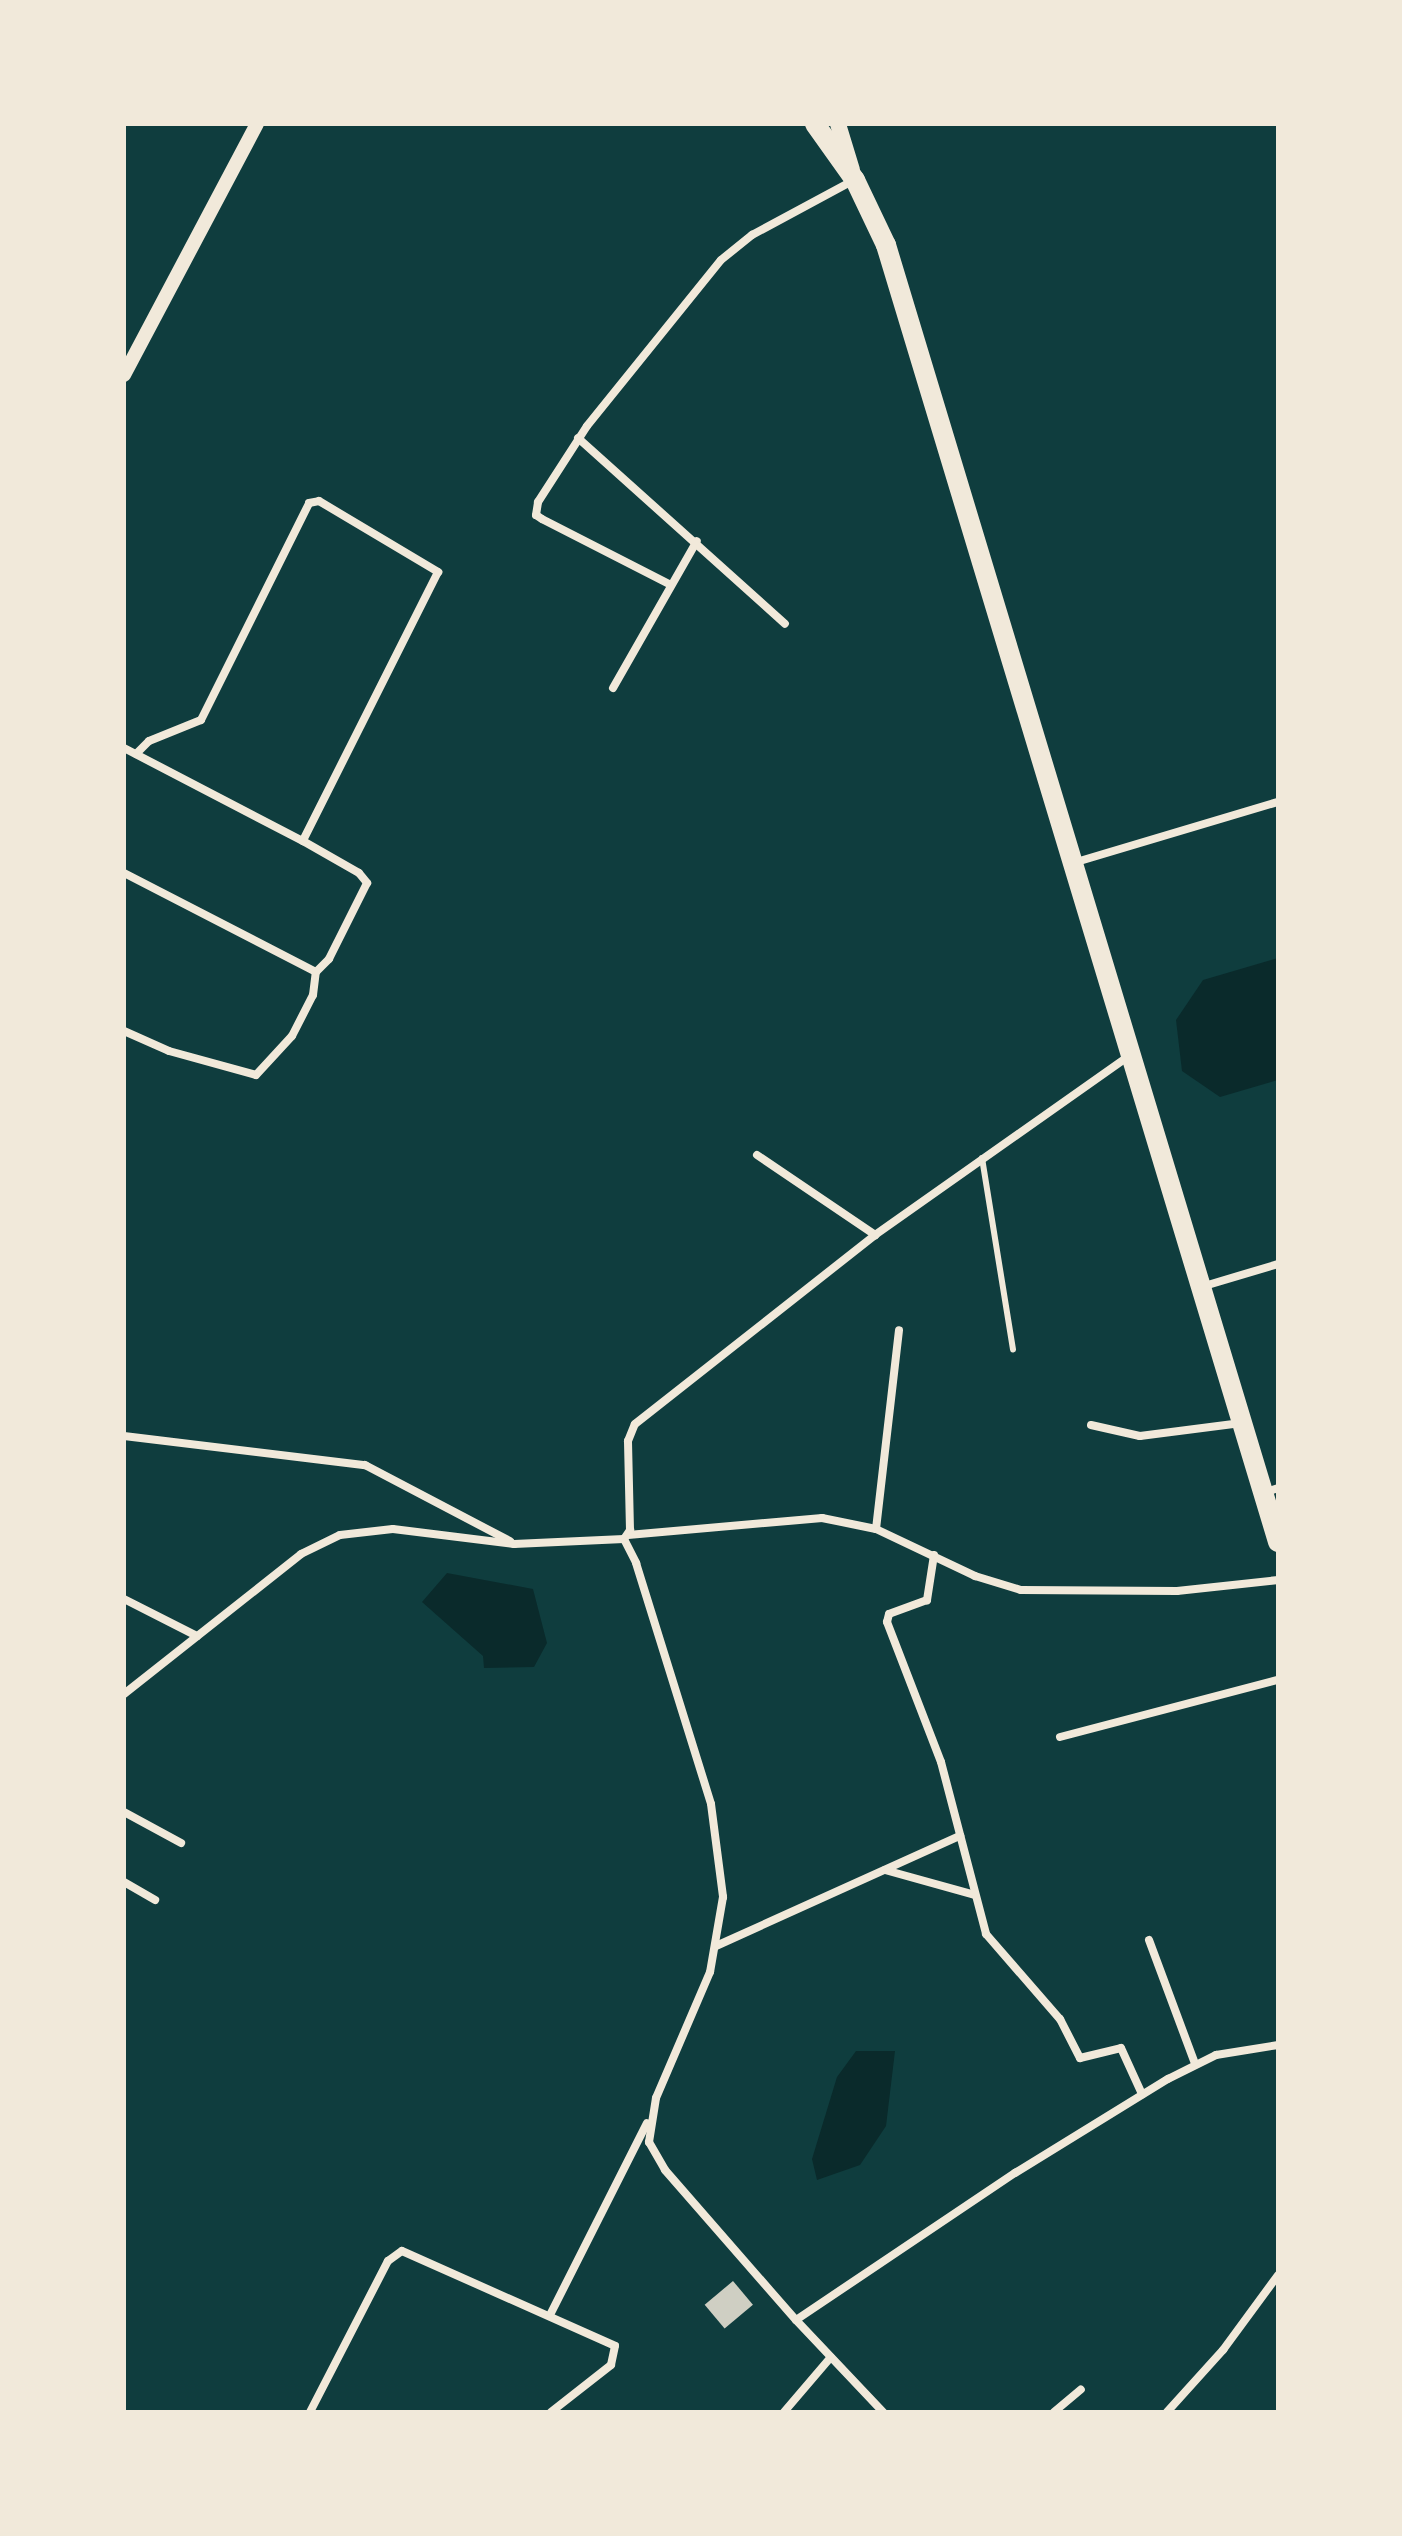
<!DOCTYPE html>
<style>
body{margin:0}
#map{position:relative;width:1402px;height:2536px;overflow:hidden;background:#0f3d3e;font-family:"Fira Sans Condensed",sans-serif}
div>[style]{position:absolute}
[style*='--x']{left:calc(var(--x)*1px);top:calc(var(--y)*1px);width:calc(var(--w)*1px);rotate:calc(var(--a)*1deg)}
.water>*{inset:0;background:#0a2a2b}
.building>*{inset:0;background:#cfcfc3;transform-origin:0 0}
.service>*{height:6px;margin:-3px;padding:0 3px;transform-origin:3px;border-radius:3px;background:#f1e9da}
.minor>*{height:8px;margin:-4px;padding:0 4px;transform-origin:4px;border-radius:4px;background:#f1e9da}
.tertiary>*{height:14px;margin:-7px;padding:0 7px;transform-origin:7px;border-radius:7px;background:#f1e9da}
.secondary>*{height:16px;margin:-8px;padding:0 8px;transform-origin:8px;border-radius:8px;background:#f1e9da}
.trunk>*{height:20px;margin:-10px;padding:0 10px;transform-origin:10px;border-radius:10px;background:#f1e9da}
span{translate:-50% -50%;white-space:nowrap;text-align:center;line-height:1.15;-webkit-text-stroke:7px #f1e9da;paint-order:stroke}
.frame{position:absolute;inset:0;border:126px solid #f1e9da;pointer-events:none}
</style>
<div id="map">
<div class="water">
<i style="clip-path:polygon(1278px 958px,1278px 1080px,1220px 1097px,1182px 1071px,1176px 1020px,1203px 980px)"></i>
<i style="clip-path:polygon(447px 1573px,533px 1589px,547px 1643px,534px 1667px,484px 1668px,483px 1656px,422px 1602px)"></i>
<i style="clip-path:polygon(856px 2051px,895px 2051px,886px 2126px,860px 2165px,817px 2180px,812px 2159px,837px 2077px)"></i>
</div>
<div class="building">
<i style="left:733px;top:2281px;width:31px;height:37px;rotate:50deg"></i>
</div>
<div class="service">
<i style="--x:982;--y:1158;--w:194;--a:80.8"></i>
</div>
<div class="minor">
<i style="--x:578;--y:438;--w:278;--a:41.9"></i>
<i style="--x:671;--y:585;--w:145;--a:-152.9"></i>
<i style="--x:542;--y:519;--w:7;--a:-146"></i>
<i style="--x:536;--y:515;--w:13;--a:-81"></i>
<i style="--x:538;--y:502;--w:90;--a:-57.2"></i>
<i style="--x:587;--y:426;--w:213;--a:-51.1"></i>
<i style="--x:721;--y:260;--w:40;--a:-39"></i>
<i style="--x:752;--y:235;--w:116;--a:-28.3"></i>
<i style="--x:613;--y:688;--w:169;--a:-60.3"></i>
<i style="--x:124;--y:748;--w:202;--a:27.5"></i>
<i style="--x:303;--y:841;--w:64;--a:29.7"></i>
<i style="--x:359;--y:873;--w:13;--a:51"></i>
<i style="--x:367;--y:883;--w:85;--a:116.6"></i>
<i style="--x:329;--y:959;--w:18;--a:135"></i>
<i style="--x:316;--y:972;--w:216;--a:-152.7"></i>
<i style="--x:136;--y:754;--w:18;--a:-45"></i>
<i style="--x:149;--y:741;--w:56;--a:-22"></i>
<i style="--x:201;--y:720;--w:242;--a:-63.5"></i>
<i style="--x:309;--y:503;--w:10;--a:-11"></i>
<i style="--x:319;--y:501;--w:139;--a:30.8"></i>
<i style="--x:438;--y:572;--w:301;--a:116.7"></i>
<i style="--x:1073;--y:863;--w:214;--a:-16.6"></i>
<i style="--x:124;--y:1031;--w:49;--a:24"></i>
<i style="--x:169;--y:1051;--w:90;--a:15.4"></i>
<i style="--x:256;--y:1075;--w:53;--a:-47.3"></i>
<i style="--x:292;--y:1036;--w:46;--a:-62.9"></i>
<i style="--x:313;--y:995;--w:23;--a:-83"></i>
<i style="--x:757;--y:1155;--w:143;--a:34.1"></i>
<i style="--x:1201;--y:1287;--w:80;--a:-16.6"></i>
<i style="--x:1091;--y:1425;--w:50;--a:12.7"></i>
<i style="--x:1140;--y:1436;--w:102;--a:-7.3"></i>
<i style="--x:124;--y:1436;--w:243;--a:6.9"></i>
<i style="--x:365;--y:1465;--w:164;--a:27.7"></i>
<i style="--x:1263;--y:1493;--w:16;--a:-18"></i>
<i style="--x:876;--y:1529;--w:200;--a:-83.4"></i>
<i style="--x:628;--y:1535;--w:195;--a:-5"></i>
<i style="--x:822;--y:1518;--w:55;--a:11.5"></i>
<i style="--x:876;--y:1529;--w:110;--a:25.4"></i>
<i style="--x:975;--y:1576;--w:48;--a:16.9"></i>
<i style="--x:1021;--y:1590;--w:156;--a:0.4"></i>
<i style="--x:1177;--y:1591;--w:102;--a:-6.2"></i>
<i style="--x:624;--y:1539;--w:27;--a:63"></i>
<i style="--x:636;--y:1563;--w:252;--a:72.7"></i>
<i style="--x:711;--y:1804;--w:94;--a:82.6"></i>
<i style="--x:723;--y:1897;--w:76;--a:99.8"></i>
<i style="--x:710;--y:1972;--w:137;--a:113.2"></i>
<i style="--x:656;--y:2098;--w:45;--a:99"></i>
<i style="--x:649;--y:2142;--w:32;--a:60"></i>
<i style="--x:665;--y:2170;--w:199;--a:48.9"></i>
<i style="--x:796;--y:2320;--w:264;--a:-33.9"></i>
<i style="--x:1015;--y:2173;--w:180;--a:-31.6"></i>
<i style="--x:1168;--y:2079;--w:54;--a:-26.6"></i>
<i style="--x:1216;--y:2055;--w:63;--a:-9.2"></i>
<i style="--x:934;--y:1555;--w:46;--a:98.8"></i>
<i style="--x:927;--y:1600;--w:40;--a:159.8"></i>
<i style="--x:889;--y:1614;--w:8;--a:104"></i>
<i style="--x:887;--y:1622;--w:150;--a:68.9"></i>
<i style="--x:941;--y:1762;--w:178;--a:75.3"></i>
<i style="--x:986;--y:1934;--w:113;--a:49"></i>
<i style="--x:1060;--y:2019;--w:44;--a:62.9"></i>
<i style="--x:1080;--y:2058;--w:42;--a:-13.7"></i>
<i style="--x:1121;--y:2048;--w:51;--a:65.5"></i>
<i style="--x:124;--y:1599;--w:82;--a:26.9"></i>
<i style="--x:124;--y:1694;--w:226;--a:-38.3"></i>
<i style="--x:301;--y:1554;--w:43;--a:-26"></i>
<i style="--x:340;--y:1535;--w:53;--a:-6.5"></i>
<i style="--x:393;--y:1529;--w:122;--a:7.1"></i>
<i style="--x:514;--y:1544;--w:110;--a:-2.6"></i>
<i style="--x:624;--y:1539;--w:11;--a:-56"></i>
<i style="--x:630;--y:1530;--w:89;--a:-91.3"></i>
<i style="--x:628;--y:1441;--w:18;--a:-68"></i>
<i style="--x:635;--y:1424;--w:305;--a:-38.2"></i>
<i style="--x:875;--y:1235;--w:312;--a:-35.2"></i>
<i style="--x:1060;--y:1737;--w:225;--a:-14.7"></i>
<i style="--x:124;--y:1812;--w:65;--a:28.5"></i>
<i style="--x:885;--y:1870;--w:93;--a:15.5"></i>
<i style="--x:124;--y:1882;--w:36;--a:30"></i>
<i style="--x:1149;--y:1940;--w:132;--a:69.6"></i>
<i style="--x:716;--y:1946;--w:268;--a:-24.3"></i>
<i style="--x:550;--y:2315;--w:215;--a:-63.2"></i>
<i style="--x:796;--y:2320;--w:127;--a:46.6"></i>
<i style="--x:310;--y:2412;--w:170;--a:-62.7"></i>
<i style="--x:388;--y:2261;--w:17;--a:-36"></i>
<i style="--x:402;--y:2251;--w:233;--a:24"></i>
<i style="--x:615;--y:2346;--w:19;--a:102"></i>
<i style="--x:611;--y:2365;--w:76;--a:141.9"></i>
<i style="--x:784;--y:2412;--w:72;--a:-49.5"></i>
<i style="--x:1054;--y:2412;--w:35;--a:-40"></i>
<i style="--x:1167;--y:2412;--w:84;--a:-47.9"></i>
<i style="--x:1223;--y:2350;--w:93;--a:-53.7"></i>
</div>
<div class="tertiary">
<i style="--x:124;--y:375;--w:284;--a:-62.1"></i>
</div>
<div class="secondary">
<i style="--x:838;--y:124;--w:48;--a:73.1"></i>
</div>
<div class="trunk">
<i style="--x:815;--y:124;--w:69;--a:54.5"></i>
<i style="--x:855;--y:180;--w:72;--a:64.5"></i>
<i style="--x:886;--y:245;--w:1355;--a:73.18"></i>
</div>
<div class="frame"></div>
</div>
